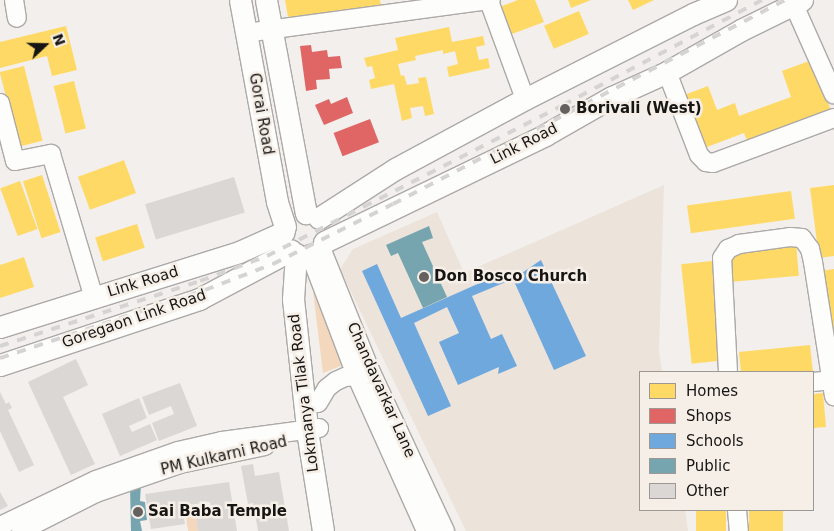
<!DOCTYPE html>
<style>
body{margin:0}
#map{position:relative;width:834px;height:531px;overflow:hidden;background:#f2efec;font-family:"DejaVu Sans",sans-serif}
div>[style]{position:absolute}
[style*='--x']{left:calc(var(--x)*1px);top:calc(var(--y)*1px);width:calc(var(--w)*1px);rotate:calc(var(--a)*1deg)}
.built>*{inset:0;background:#ece3db}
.green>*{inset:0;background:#f4d8bd}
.homes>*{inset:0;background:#ffd966;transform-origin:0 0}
.shops>*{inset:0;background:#e06666;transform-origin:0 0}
.schools>*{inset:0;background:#6fa8dc}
.public>*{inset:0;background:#76a5af}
.building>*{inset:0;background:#dad7d5;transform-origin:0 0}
.roads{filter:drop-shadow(1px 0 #aca9a7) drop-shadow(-1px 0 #aca9a7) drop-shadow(0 1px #aca9a7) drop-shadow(0 -1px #aca9a7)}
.minor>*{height:18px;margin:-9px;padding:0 9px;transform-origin:9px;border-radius:9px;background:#fdfdfc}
.major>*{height:21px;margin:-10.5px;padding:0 10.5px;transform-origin:10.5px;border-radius:10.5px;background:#fdfdfc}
.rail>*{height:4px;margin-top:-2px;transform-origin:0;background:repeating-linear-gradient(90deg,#d5d4d2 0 9px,transparent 0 18px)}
.dots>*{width:14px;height:14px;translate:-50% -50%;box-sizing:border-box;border:2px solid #f6efe8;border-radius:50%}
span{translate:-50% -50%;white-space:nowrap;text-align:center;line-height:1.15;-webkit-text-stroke:5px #f6efe8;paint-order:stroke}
.poi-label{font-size:15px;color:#171513;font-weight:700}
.left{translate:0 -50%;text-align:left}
.street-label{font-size:15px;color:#171513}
.legend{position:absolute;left:639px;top:371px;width:175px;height:140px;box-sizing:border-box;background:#f6efe8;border:1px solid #9d9893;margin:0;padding:6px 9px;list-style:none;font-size:15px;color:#171513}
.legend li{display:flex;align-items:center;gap:10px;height:25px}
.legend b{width:25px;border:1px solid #9d9893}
.north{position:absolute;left:20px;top:20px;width:50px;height:50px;-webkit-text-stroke:4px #f6efe8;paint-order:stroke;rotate:69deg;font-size:14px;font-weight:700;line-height:20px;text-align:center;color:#171513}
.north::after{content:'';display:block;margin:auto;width:18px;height:22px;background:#171513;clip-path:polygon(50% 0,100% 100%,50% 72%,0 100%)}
</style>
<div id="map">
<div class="built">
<i style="clip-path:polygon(664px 185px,659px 351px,662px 372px,640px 372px,640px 510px,685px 510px,688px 531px,466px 531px,340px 269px,353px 249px,437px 212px,464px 273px)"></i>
</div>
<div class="green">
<i style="clip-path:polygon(313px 291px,343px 365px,323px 373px)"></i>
<i style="clip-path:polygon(215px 507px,216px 517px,198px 531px,188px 531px,185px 511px)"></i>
</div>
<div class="homes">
<i style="clip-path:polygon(285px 0,380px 0,381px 6px,288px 17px)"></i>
<i style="clip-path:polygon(518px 0,535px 0,544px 22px,507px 36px,497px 8px)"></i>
<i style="clip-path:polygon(568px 0,591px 0,571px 8px)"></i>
<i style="clip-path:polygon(628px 0,654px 0,633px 10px)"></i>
<i style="left:579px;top:11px;width:25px;height:38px;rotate:67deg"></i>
<i style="clip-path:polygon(66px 26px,77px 70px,52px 76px,47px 56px,0 68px,0 42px)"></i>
<i style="clip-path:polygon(449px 27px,452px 42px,483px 36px,485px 45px,476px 47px,479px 60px,488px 58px,490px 68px,449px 77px,447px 67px,458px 64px,455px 51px,443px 54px,443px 50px,415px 56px,416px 60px,398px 64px,401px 76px,404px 75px,407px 85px,419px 83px,418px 78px,426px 77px,434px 114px,425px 116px,423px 106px,410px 108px,412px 118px,402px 121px,394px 84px,371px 89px,369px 80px,375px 78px,372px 66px,367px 67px,364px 58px,398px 50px,395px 38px)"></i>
<i style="clip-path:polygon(812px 60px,833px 116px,749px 146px,744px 133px,699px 150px,679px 97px,708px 86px,717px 110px,735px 103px,739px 116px,791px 97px,782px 71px)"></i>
<i style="left:24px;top:66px;width:77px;height:25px;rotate:76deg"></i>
<i style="left:74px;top:81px;width:49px;height:21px;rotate:76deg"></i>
<i style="left:124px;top:160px;width:35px;height:49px;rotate:70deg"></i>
<i style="left:42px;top:175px;width:60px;height:20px;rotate:72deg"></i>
<i style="left:20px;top:181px;width:51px;height:21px;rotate:70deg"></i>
<i style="clip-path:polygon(834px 185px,834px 256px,819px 258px,810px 188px)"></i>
<i style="left:791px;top:191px;width:28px;height:105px;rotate:82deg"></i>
<i style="left:137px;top:224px;width:25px;height:44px;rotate:72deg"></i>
<i style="left:796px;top:243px;width:33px;height:67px;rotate:85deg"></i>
<i style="clip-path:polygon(24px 257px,34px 287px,0 298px,0 265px)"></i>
<i style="left:712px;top:261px;width:100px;height:31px;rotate:84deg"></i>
<i style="clip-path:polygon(834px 269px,834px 341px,820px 271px)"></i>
<i style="clip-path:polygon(810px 345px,813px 372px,741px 372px,739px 352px)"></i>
<i style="clip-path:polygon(823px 393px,826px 427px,813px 428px,813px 394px)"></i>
<i style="left:696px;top:510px;width:30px;height:21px"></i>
<i style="left:749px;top:510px;width:34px;height:21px"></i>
</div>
<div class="shops">
<i style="clip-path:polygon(311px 45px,312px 52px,327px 50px,328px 57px,340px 56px,342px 68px,329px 69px,330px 79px,316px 80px,317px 89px,306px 91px,300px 46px)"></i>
<i style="clip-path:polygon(347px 97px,353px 113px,324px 125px,315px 105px,329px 99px,331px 104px)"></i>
<i style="left:370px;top:119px;width:25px;height:39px;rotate:69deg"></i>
</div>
<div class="schools">
<i style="clip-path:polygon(541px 260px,586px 356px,554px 370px,513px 279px,472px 296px,491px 339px,502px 334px,517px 366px,498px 374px,499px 367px,458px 385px,439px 342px,459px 333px,447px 307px,414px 323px,451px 406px,428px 416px,362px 271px,377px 264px,401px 318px,509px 270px,513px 279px)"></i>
</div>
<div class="public">
<i style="clip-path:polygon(429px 226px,433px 238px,422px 242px,447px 297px,423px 308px,398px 253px,391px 256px,386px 245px)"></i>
<i style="clip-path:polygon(141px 484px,140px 501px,145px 502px,147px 520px,140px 521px,142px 531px,131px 531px,130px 486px)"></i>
</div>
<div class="building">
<i style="left:234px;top:177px;width:37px;height:93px;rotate:73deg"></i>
<i style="clip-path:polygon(76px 359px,88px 385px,63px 397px,95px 464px,71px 475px,28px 382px)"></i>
<i style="clip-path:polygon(180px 383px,197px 426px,159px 441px,152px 423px,174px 414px,171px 406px,149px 415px,142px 397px)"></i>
<i style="clip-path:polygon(0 392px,6px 404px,9px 402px,12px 408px,8px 410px,34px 465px,19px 472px,0 431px)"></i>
<i style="clip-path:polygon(139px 398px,147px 418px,129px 426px,132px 432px,150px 424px,157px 440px,120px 456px,102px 414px)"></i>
<i style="clip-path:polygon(253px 464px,255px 476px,279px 472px,289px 531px,258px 531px,253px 503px,248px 504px,241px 466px)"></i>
<i style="clip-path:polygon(229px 482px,237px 531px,198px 531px,196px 516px,212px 514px,210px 502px,182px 506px,185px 524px,151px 529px,145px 494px)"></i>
<i style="clip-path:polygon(0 492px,8px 506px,0 510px)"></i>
</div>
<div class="roads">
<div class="minor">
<i style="--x:14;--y:0;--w:18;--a:81"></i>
<i style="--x:489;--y:1;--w:104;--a:69.8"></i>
<i style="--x:794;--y:5;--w:98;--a:66"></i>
<i style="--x:246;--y:33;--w:247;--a:-7.7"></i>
<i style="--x:667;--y:72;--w:89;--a:68.9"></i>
<i style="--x:699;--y:155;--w:10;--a:45"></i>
<i style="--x:706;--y:162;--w:7;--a:8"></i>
<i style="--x:713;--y:163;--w:129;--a:-20.4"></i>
<i style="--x:0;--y:103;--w:60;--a:75.5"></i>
<i style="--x:15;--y:161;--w:37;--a:-11"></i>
<i style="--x:51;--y:154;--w:150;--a:73.4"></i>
<i style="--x:321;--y:248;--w:131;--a:68.1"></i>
<i style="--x:370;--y:370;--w:178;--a:65"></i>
<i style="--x:310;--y:254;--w:129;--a:69.2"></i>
<i style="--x:356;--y:375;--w:171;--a:65.8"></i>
<i style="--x:728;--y:372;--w:114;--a:-93"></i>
<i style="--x:722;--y:258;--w:11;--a:-56"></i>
<i style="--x:728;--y:249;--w:12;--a:-24"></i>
<i style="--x:739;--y:244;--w:51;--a:-7.8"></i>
<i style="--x:790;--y:237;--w:12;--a:5"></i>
<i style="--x:802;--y:238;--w:14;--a:54"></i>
<i style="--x:810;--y:249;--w:13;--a:77"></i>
<i style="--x:813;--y:262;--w:136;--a:81.1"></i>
<i style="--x:813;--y:382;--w:18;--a:-6"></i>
<i style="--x:318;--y:403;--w:17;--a:-59"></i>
<i style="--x:327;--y:388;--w:11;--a:-38"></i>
<i style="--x:336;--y:381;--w:10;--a:-24"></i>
<i style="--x:345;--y:377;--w:22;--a:-5"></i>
<i style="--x:737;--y:510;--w:21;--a:85"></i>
<i style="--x:0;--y:526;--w:106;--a:-25.6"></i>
<i style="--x:96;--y:480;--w:87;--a:-19.5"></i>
<i style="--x:178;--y:451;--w:45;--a:-12.8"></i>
<i style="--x:222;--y:441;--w:98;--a:-7.6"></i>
<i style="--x:21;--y:531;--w:84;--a:-26.9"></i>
<i style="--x:96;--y:493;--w:89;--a:-19"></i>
<i style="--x:180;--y:464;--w:87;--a:-12"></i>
</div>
<div class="major">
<i style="--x:240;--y:0;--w:205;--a:79.6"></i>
<i style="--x:277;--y:202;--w:26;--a:72"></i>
<i style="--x:266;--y:0;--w:217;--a:79.4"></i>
<i style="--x:319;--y:218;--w:90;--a:-32.8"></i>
<i style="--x:395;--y:169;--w:148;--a:-28.3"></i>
<i style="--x:525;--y:99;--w:188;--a:-26.8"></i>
<i style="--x:693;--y:14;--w:36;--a:-23"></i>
<i style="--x:324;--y:242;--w:246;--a:-25.8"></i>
<i style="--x:545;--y:135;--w:77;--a:-29.6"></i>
<i style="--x:612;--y:97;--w:60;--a:-24.4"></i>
<i style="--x:667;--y:72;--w:85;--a:-29.6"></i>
<i style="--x:741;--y:30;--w:68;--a:-26.2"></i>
<i style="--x:296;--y:254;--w:45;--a:93.8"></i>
<i style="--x:293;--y:299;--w:139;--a:83.8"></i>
<i style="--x:308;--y:437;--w:95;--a:80.9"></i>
<i style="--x:0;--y:327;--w:250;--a:-17.4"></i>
<i style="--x:239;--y:252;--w:49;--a:-24"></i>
<i style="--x:0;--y:365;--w:210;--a:-18.3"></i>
<i style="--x:199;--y:299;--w:104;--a:-28"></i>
</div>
</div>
<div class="rail">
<i style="--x:0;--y:346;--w:210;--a:-18"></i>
<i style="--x:200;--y:281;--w:72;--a:-20.5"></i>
<i style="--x:267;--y:256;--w:332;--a:-27"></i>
<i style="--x:563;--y:105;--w:225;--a:-27.8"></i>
<i style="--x:0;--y:358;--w:216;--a:-18.4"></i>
<i style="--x:205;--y:290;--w:73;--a:-20.9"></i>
<i style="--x:273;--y:264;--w:134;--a:-26.6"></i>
<i style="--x:393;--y:204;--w:442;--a:-27.5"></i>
</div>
<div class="dots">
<i style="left:565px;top:109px;background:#64615f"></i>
<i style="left:424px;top:277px;background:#64615f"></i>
<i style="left:138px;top:512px;background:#64615f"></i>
</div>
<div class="poi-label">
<span class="left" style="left:576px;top:109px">Borivali (West)</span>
<span class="left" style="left:434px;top:277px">Don Bosco Church</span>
<span class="left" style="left:148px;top:512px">Sai Baba Temple</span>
</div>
<div class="street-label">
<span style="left:261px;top:114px;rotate:80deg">Gorai Road</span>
<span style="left:524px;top:144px;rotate:-27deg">Link Road</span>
<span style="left:143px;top:282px;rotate:-17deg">Link Road</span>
<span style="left:134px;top:319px;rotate:-19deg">Goregaon Link Road</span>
<span style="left:381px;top:390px;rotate:66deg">Chandavarkar Lane</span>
<span style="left:304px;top:393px;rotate:-97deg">Lokmanya Tilak Road</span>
<span style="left:224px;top:456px;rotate:-13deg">PM Kulkarni Road</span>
</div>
<ul class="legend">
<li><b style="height:14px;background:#ffd966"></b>Homes</li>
<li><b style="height:14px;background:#e06666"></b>Shops</li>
<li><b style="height:14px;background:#6fa8dc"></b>Schools</li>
<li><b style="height:14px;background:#76a5af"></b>Public</li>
<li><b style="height:14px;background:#dad7d5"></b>Other</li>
</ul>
<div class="north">N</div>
</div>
